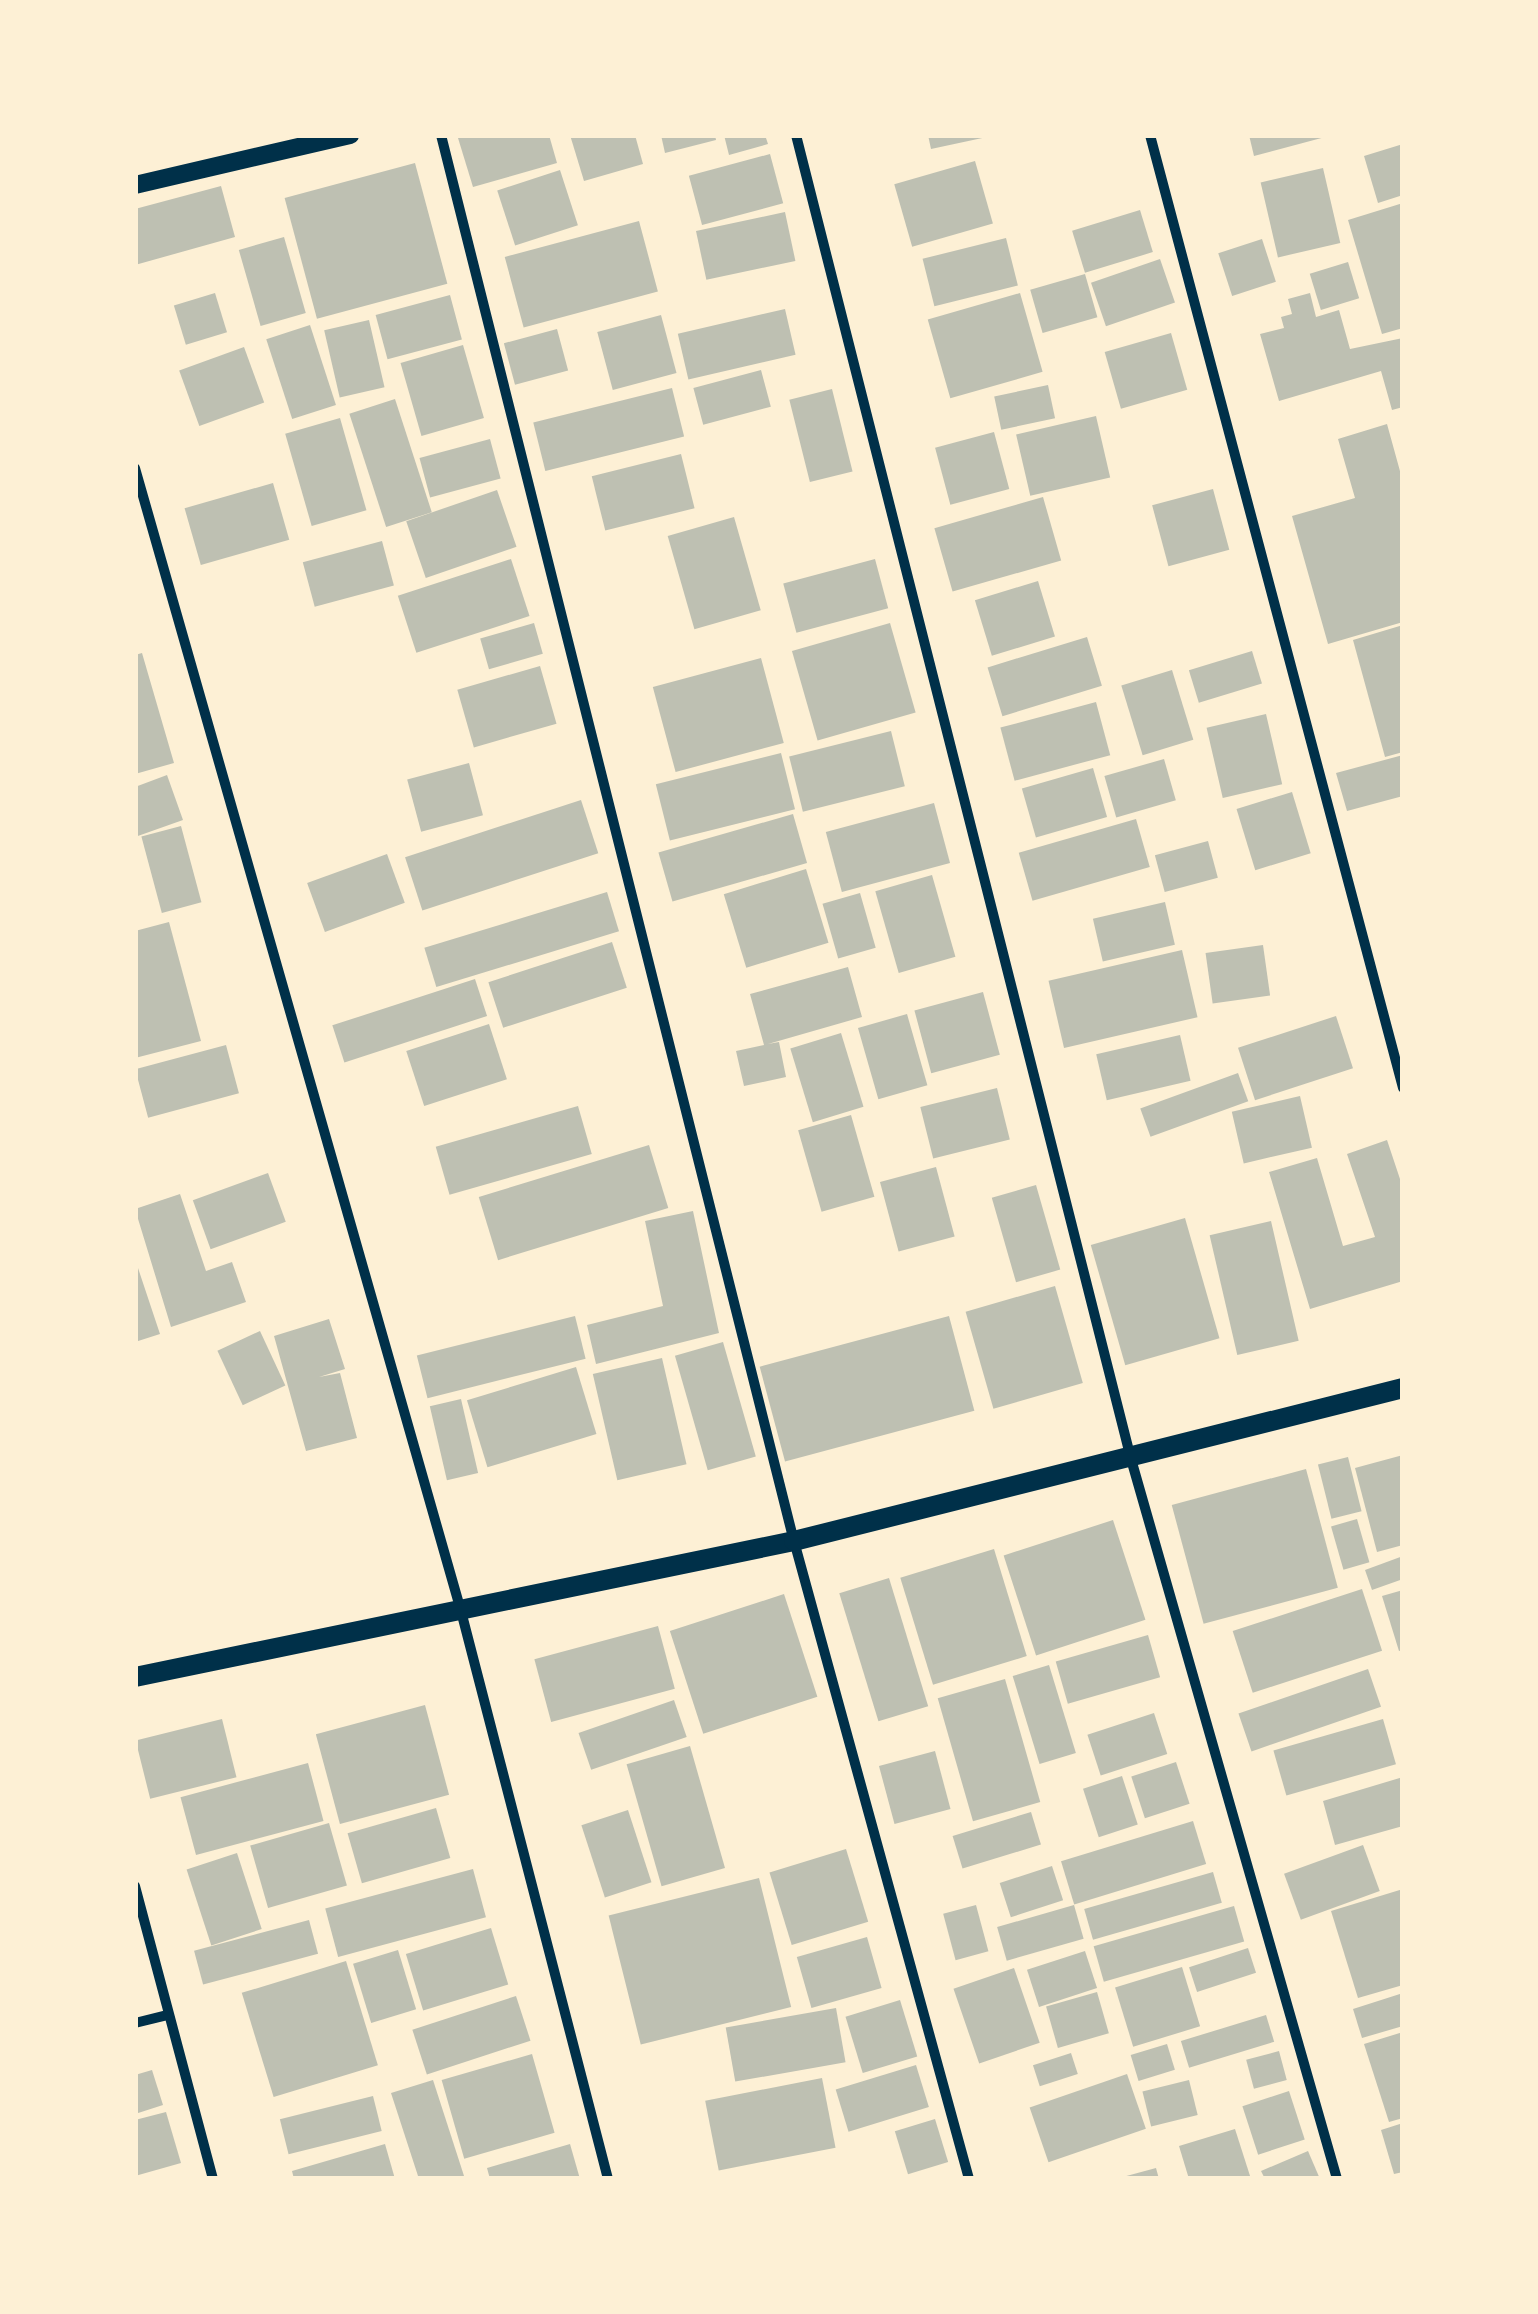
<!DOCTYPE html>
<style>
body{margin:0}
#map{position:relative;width:1538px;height:2314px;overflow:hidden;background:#fdf0d5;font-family:"Zilla Slab",serif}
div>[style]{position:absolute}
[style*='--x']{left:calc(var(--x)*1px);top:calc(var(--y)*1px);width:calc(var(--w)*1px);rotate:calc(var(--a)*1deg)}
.building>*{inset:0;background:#bec0b2;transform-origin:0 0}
.minor>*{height:10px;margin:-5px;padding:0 5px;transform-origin:5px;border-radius:5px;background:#003049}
.tertiary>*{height:18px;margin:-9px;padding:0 9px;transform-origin:9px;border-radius:9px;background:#003049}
.secondary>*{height:20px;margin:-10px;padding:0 10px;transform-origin:10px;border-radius:10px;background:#003049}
span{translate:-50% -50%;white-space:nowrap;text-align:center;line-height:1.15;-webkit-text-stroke:9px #fdf0d5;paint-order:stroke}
.frame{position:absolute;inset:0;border:138px solid #fdf0d5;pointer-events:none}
</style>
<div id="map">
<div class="building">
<i style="clip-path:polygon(467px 135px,549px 135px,557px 163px,473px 187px,458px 138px)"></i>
<i style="clip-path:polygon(570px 135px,635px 135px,643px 164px,584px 181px)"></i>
<i style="clip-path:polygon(661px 135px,715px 135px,716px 140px,665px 153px)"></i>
<i style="clip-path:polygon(724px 135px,765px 135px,768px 144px,729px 155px)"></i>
<i style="clip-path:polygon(928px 135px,986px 135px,987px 137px,931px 149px)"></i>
<i style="clip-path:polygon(1249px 135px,1329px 135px,1329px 136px,1254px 156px)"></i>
<i style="clip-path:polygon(1403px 144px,1403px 195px,1378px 203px,1364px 156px)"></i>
<i style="left:770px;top:154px;width:51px;height:84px;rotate:75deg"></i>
<i style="left:975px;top:161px;width:65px;height:84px;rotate:74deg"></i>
<i style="left:415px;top:163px;width:125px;height:135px;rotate:75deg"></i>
<i style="left:1323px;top:168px;width:77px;height:64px;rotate:77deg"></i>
<i style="left:560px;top:170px;width:58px;height:66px;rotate:72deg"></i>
<i style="clip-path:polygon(221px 186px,235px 237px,135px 265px,135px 209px)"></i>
<i style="clip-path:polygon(1403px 203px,1403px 328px,1382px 334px,1348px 220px)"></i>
<i style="left:1140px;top:210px;width:44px;height:71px;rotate:73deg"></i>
<i style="left:785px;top:212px;width:50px;height:91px;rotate:78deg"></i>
<i style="left:639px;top:221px;width:73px;height:139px;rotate:75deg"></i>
<i style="left:284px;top:237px;width:79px;height:47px;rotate:74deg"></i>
<i style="left:1006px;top:238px;width:49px;height:86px;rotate:76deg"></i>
<i style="left:1262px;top:239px;width:45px;height:46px;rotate:72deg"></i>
<i style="left:1160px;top:259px;width:46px;height:73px;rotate:71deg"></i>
<i style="left:1348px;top:262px;width:38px;height:40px;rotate:73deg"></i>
<i style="left:1085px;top:274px;width:45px;height:57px;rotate:74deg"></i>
<i style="left:215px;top:293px;width:41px;height:43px;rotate:73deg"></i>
<i style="left:1020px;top:293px;width:82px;height:96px;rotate:74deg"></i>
<i style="clip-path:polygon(1310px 293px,1316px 317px,1339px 310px,1350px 349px,1403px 338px,1403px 407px,1392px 410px,1381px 371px,1279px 401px,1260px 334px,1284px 328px,1281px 317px,1292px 314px,1288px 299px)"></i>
<i style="left:450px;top:295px;width:46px;height:77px;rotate:75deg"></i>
<i style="left:785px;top:309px;width:47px;height:110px;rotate:77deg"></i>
<i style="left:661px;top:315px;width:60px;height:66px;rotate:75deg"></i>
<i style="left:369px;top:320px;width:69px;height:46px;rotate:77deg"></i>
<i style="left:310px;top:325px;width:84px;height:46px;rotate:72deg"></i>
<i style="left:557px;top:329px;width:43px;height:55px;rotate:75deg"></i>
<i style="left:1171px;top:333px;width:59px;height:69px;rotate:74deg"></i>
<i style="left:463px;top:345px;width:76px;height:65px;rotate:74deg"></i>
<i style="left:244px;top:347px;width:59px;height:69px;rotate:70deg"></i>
<i style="left:761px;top:370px;width:38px;height:70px;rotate:75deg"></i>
<i style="left:1048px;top:385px;width:34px;height:55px;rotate:78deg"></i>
<i style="left:672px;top:388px;width:50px;height:143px;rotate:76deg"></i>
<i style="left:832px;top:389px;width:85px;height:44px;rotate:76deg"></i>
<i style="left:395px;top:399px;width:119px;height:48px;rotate:72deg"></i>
<i style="left:1096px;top:416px;width:63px;height:82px;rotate:77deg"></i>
<i style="left:340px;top:418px;width:96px;height:57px;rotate:74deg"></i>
<i style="clip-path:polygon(1387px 424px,1403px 482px,1403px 622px,1328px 644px,1292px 516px,1355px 498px,1338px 439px)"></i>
<i style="left:994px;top:432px;width:59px;height:61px;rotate:75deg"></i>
<i style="left:490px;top:439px;width:41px;height:73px;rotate:75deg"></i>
<i style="left:681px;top:454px;width:56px;height:92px;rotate:76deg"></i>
<i style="left:273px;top:483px;width:59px;height:92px;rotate:74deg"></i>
<i style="left:1213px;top:489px;width:63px;height:63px;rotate:75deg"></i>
<i style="left:497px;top:490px;width:60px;height:96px;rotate:71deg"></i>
<i style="left:1043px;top:497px;width:66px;height:113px;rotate:74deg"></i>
<i style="left:734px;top:517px;width:97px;height:69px;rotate:74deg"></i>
<i style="left:382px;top:541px;width:46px;height:82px;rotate:75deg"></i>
<i style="left:511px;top:559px;width:60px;height:119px;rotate:72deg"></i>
<i style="left:875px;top:559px;width:51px;height:95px;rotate:75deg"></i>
<i style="left:1038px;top:581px;width:58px;height:66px;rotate:73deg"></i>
<i style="left:534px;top:623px;width:32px;height:56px;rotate:74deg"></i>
<i style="left:890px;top:623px;width:93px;height:102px;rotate:74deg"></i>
<i style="clip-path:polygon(1403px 625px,1403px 752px,1385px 757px,1353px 640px)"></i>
<i style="left:1087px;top:637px;width:51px;height:104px;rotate:73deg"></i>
<i style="left:1252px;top:651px;width:34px;height:66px;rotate:73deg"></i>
<i style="clip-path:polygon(142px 653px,174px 763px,135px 774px,135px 655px)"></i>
<i style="left:761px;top:658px;width:88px;height:112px;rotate:75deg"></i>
<i style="left:540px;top:666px;width:60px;height:86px;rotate:74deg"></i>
<i style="left:1172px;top:670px;width:73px;height:53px;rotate:73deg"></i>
<i style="left:1096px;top:702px;width:55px;height:99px;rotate:75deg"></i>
<i style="left:1266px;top:714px;width:72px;height:61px;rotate:77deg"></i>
<i style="left:891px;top:731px;width:57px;height:105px;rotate:76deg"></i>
<i style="left:781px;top:753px;width:58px;height:129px;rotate:76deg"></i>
<i style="clip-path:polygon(1403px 755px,1403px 796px,1347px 811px,1336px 773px)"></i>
<i style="left:1164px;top:759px;width:43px;height:62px;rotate:74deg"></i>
<i style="left:469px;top:763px;width:54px;height:64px;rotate:75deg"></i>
<i style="left:1093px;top:768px;width:51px;height:74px;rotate:74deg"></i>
<i style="clip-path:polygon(167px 775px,183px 820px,135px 837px,135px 787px)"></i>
<i style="left:1292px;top:792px;width:64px;height:58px;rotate:73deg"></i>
<i style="left:581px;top:800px;width:56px;height:185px;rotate:72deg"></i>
<i style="left:934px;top:803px;width:62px;height:112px;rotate:75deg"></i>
<i style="left:793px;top:814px;width:51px;height:140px;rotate:74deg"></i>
<i style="left:1136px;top:819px;width:50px;height:122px;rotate:74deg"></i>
<i style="left:181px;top:826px;width:79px;height:41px;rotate:75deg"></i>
<i style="left:1208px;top:841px;width:38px;height:55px;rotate:75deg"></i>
<i style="left:387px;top:854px;width:52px;height:85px;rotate:70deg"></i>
<i style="left:806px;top:869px;width:77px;height:86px;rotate:73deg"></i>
<i style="left:932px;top:875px;width:85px;height:59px;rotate:74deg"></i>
<i style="left:607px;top:892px;width:41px;height:191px;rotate:73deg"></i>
<i style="left:860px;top:893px;width:57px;height:39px;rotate:74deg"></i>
<i style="left:1165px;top:902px;width:44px;height:74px;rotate:77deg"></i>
<i style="clip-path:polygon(169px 922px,201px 1041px,135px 1058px,135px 931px)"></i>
<i style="left:612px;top:942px;width:48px;height:130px;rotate:72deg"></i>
<i style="left:1263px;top:945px;width:51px;height:58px;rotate:82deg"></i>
<i style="left:1182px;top:950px;width:69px;height:137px;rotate:77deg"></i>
<i style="clip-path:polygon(848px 967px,862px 1017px,768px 1044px,779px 1042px,786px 1077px,744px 1086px,736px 1051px,764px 1045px,750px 994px)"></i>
<i style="left:475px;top:979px;width:39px;height:150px;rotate:72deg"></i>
<i style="left:983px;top:992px;width:65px;height:71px;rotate:75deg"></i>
<i style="left:907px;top:1014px;width:74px;height:51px;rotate:74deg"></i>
<i style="left:1336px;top:1016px;width:55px;height:103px;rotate:72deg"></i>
<i style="left:489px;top:1024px;width:58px;height:87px;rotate:72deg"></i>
<i style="left:841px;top:1033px;width:77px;height:53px;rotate:73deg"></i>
<i style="left:1180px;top:1035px;width:47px;height:86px;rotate:77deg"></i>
<i style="left:226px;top:1045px;width:50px;height:94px;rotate:75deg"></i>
<i style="left:1238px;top:1073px;width:30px;height:104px;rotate:70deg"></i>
<i style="left:997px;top:1088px;width:53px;height:79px;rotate:76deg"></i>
<i style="left:1300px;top:1096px;width:53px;height:70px;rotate:77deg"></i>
<i style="left:578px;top:1106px;width:50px;height:148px;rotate:74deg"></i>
<i style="left:851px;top:1115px;width:85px;height:55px;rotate:74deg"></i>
<i style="clip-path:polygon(1387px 1140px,1403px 1188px,1403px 1281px,1310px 1309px,1269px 1172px,1317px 1158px,1343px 1246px,1375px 1237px,1347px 1154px)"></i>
<i style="left:649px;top:1145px;width:66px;height:178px;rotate:73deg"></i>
<i style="left:936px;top:1167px;width:72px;height:58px;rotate:75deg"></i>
<i style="left:268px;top:1173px;width:52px;height:80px;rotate:70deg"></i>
<i style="left:1036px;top:1185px;width:88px;height:46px;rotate:74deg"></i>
<i style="clip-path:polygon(180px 1194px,206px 1271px,232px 1262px,246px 1302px,171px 1327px,135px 1209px)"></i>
<i style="clip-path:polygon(693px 1211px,719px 1333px,596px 1364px,587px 1325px,663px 1306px,645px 1221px)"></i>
<i style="left:1185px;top:1218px;width:125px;height:98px;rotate:74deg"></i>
<i style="left:1271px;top:1221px;width:123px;height:63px;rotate:77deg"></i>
<i style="clip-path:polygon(135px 1259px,160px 1334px,135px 1342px)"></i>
<i style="left:1055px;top:1286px;width:101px;height:93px;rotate:74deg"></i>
<i style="left:575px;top:1316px;width:44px;height:163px;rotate:76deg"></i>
<i style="left:949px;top:1316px;width:98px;height:196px;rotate:75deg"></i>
<i style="clip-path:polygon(329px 1319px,345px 1369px,319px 1377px,340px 1373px,357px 1438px,306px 1451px,274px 1336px)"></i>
<i style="left:260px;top:1331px;width:60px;height:47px;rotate:65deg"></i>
<i style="left:723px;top:1342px;width:119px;height:50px;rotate:74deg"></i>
<i style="left:662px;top:1358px;width:109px;height:71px;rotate:77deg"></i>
<i style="left:576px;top:1367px;width:70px;height:114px;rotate:73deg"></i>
<i style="left:461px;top:1399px;width:76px;height:32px;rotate:77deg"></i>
<i style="clip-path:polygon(1403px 1455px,1403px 1545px,1377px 1552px,1355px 1468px)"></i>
<i style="left:1348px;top:1457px;width:56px;height:31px;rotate:76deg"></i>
<i style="left:1306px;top:1469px;width:123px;height:139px;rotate:75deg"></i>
<i style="left:1357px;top:1519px;width:45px;height:27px;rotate:74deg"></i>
<i style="left:1113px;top:1520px;width:105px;height:115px;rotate:72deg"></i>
<i style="left:994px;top:1549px;width:112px;height:98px;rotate:73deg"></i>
<i style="clip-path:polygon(1403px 1556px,1403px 1579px,1372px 1590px,1365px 1570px)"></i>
<i style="left:889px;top:1578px;width:134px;height:52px;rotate:73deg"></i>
<i style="left:1362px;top:1589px;width:65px;height:136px;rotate:72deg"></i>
<i style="clip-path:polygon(1403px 1590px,1403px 1650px,1399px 1651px,1382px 1596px)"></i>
<i style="left:784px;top:1594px;width:108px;height:120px;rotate:72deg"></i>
<i style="left:658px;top:1626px;width:65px;height:128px;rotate:75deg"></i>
<i style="left:1148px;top:1635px;width:44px;height:96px;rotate:74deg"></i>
<i style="left:1049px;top:1665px;width:92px;height:38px;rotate:73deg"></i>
<i style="left:1368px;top:1669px;width:40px;height:137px;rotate:71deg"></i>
<i style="left:1005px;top:1679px;width:128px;height:70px;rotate:74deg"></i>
<i style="left:674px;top:1700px;width:39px;height:101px;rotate:71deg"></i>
<i style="left:425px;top:1705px;width:93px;height:113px;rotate:75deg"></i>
<i style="left:1154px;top:1713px;width:43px;height:70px;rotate:72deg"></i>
<i style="left:222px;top:1719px;width:60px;height:89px;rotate:76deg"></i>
<i style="left:1383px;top:1719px;width:47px;height:114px;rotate:74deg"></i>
<i style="left:690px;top:1746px;width:127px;height:66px;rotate:74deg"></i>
<i style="left:935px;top:1751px;width:60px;height:58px;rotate:75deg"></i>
<i style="left:1176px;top:1762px;width:44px;height:47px;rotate:72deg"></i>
<i style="left:308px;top:1763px;width:60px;height:132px;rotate:75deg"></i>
<i style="left:1122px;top:1776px;width:51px;height:41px;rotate:72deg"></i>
<i style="clip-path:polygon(1403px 1777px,1403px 1826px,1335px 1845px,1323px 1801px)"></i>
<i style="left:436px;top:1808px;width:52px;height:92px;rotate:74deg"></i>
<i style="left:628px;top:1810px;width:76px;height:49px;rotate:72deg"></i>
<i style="left:1031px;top:1812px;width:34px;height:82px;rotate:73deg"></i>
<i style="left:1193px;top:1821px;width:45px;height:138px;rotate:73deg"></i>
<i style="left:329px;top:1823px;width:65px;height:82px;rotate:74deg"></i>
<i style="left:1363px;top:1845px;width:49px;height:84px;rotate:70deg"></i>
<i style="left:846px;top:1849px;width:76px;height:80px;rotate:73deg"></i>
<i style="left:237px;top:1853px;width:80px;height:53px;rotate:72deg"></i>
<i style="left:1052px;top:1866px;width:36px;height:55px;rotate:72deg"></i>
<i style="left:473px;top:1869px;width:50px;height:153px;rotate:75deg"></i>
<i style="left:1213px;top:1872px;width:32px;height:134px;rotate:74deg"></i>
<i style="left:759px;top:1878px;width:133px;height:155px;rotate:76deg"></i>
<i style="clip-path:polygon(1403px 1889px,1403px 1985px,1358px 1998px,1331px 1911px)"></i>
<i style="left:976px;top:1905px;width:48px;height:34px;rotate:75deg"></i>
<i style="left:1074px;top:1905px;width:35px;height:80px;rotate:74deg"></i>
<i style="left:1234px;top:1906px;width:37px;height:146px;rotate:74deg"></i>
<i style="left:309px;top:1920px;width:35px;height:119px;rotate:75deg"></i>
<i style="left:491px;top:1928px;width:59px;height:89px;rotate:73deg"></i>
<i style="left:867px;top:1937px;width:53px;height:73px;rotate:74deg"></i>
<i style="left:1248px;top:1948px;width:26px;height:62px;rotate:72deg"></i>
<i style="left:398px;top:1950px;width:62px;height:47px;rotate:73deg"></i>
<i style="left:1085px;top:1951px;width:39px;height:61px;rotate:72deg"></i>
<i style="left:346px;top:1961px;width:109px;height:109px;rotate:73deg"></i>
<i style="left:1182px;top:1967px;width:62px;height:70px;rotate:73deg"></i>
<i style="left:1014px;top:1968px;width:79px;height:64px;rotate:71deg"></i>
<i style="left:1097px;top:1992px;width:43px;height:53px;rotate:74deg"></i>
<i style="clip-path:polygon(1403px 1993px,1403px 2026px,1362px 2038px,1353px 2009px)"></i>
<i style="left:516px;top:1996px;width:47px;height:109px;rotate:72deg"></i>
<i style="left:900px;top:2000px;width:59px;height:57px;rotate:73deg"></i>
<i style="left:836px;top:2008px;width:55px;height:112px;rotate:80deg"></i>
<i style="left:1266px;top:2015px;width:28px;height:89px;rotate:73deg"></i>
<i style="clip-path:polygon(1403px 2032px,1403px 2118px,1389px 2122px,1364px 2044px)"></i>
<i style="left:1167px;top:2044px;width:27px;height:38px;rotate:73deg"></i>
<i style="left:1279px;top:2051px;width:30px;height:34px;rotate:75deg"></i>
<i style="left:1071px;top:2053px;width:22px;height:40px;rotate:72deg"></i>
<i style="left:532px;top:2054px;width:82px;height:94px;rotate:74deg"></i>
<i style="left:916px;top:2065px;width:44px;height:84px;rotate:73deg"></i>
<i style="clip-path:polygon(152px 2070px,163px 2105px,135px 2114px,135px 2075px)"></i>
<i style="left:1127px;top:2074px;width:58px;height:103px;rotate:71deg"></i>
<i style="left:822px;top:2078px;width:71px;height:119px;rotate:79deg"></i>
<i style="clip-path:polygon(433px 2080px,465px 2179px,419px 2179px,391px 2093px)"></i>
<i style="left:1189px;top:2080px;width:36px;height:48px;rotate:76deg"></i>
<i style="left:1289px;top:2091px;width:51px;height:49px;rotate:72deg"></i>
<i style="left:373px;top:2096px;width:36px;height:96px;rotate:76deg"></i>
<i style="clip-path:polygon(166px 2112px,181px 2163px,135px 2176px,135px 2120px)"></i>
<i style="left:935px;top:2119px;width:45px;height:42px;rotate:73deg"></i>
<i style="clip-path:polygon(1403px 2123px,1403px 2172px,1394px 2174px,1381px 2130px)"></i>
<i style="clip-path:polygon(1235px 2129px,1251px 2179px,1189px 2179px,1179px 2146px)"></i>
<i style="clip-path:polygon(385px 2144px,395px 2179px,294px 2179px,292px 2171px)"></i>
<i style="clip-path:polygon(570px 2144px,580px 2179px,490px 2179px,487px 2168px)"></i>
<i style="clip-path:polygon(1308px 2151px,1320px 2179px,1265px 2179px,1261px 2171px)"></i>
<i style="clip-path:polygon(1156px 2168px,1159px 2179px,1119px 2179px,1119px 2178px)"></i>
</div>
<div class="minor">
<i style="--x:441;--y:135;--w:1450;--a:75.91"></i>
<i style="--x:794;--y:1541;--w:662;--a:74.66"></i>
<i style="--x:796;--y:135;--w:1366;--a:75.8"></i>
<i style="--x:1131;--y:1459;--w:749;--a:74.03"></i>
<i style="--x:1150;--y:135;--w:986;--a:75.13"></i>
<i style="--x:135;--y:468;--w:1189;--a:74.08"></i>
<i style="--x:461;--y:1611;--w:587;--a:75.49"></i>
<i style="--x:135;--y:1886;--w:303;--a:75.1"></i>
<i style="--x:135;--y:2023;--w:34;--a:-14"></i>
</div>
<div class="tertiary">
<i style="--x:135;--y:185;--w:221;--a:-13.1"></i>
</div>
<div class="secondary">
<i style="--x:135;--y:1677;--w:673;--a:-11.66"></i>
<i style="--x:794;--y:1541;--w:628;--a:-14.1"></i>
</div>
<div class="frame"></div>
</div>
